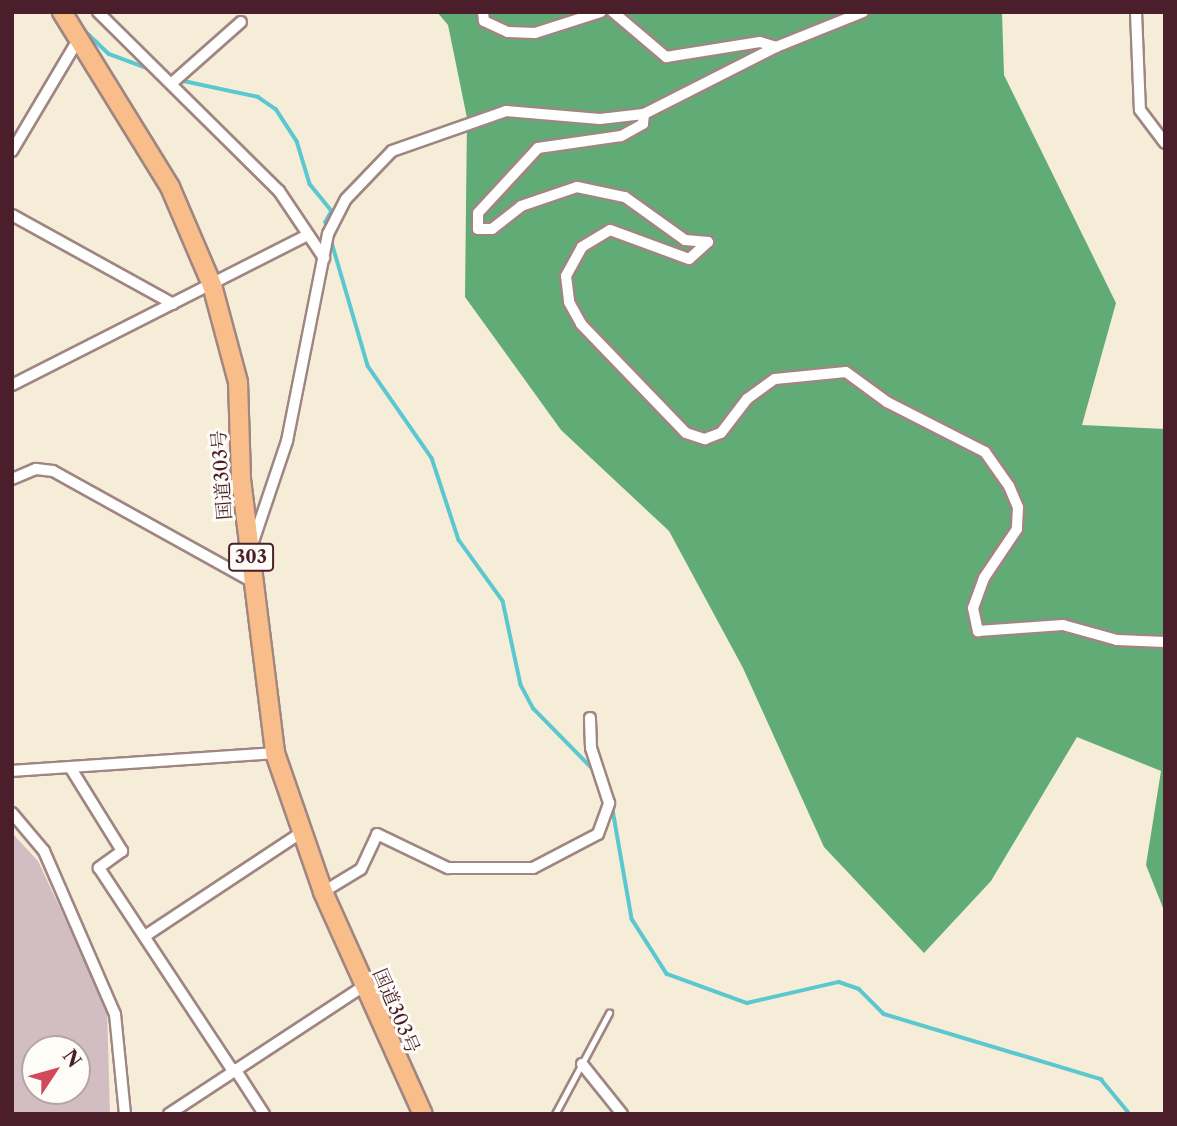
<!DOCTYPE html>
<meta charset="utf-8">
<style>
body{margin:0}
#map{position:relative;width:1177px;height:1126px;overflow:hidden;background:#f6edd9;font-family:"Libre Caslon Text","Noto Serif JP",serif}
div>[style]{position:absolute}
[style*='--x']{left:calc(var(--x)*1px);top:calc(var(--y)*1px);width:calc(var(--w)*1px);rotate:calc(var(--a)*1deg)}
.industrial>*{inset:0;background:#d2bec2}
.forest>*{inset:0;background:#61ac76}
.stream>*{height:3.5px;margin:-1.75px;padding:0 1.75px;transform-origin:1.75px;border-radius:1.75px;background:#5bc8d0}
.roads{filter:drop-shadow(2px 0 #a08682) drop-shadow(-2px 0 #a08682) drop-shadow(0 2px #a08682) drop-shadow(0 -2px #a08682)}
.lane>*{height:5px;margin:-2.5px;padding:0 2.5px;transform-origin:2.5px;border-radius:2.5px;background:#fff}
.street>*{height:10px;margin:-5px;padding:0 5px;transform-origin:5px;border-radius:5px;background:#fff}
.highway>*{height:18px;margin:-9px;padding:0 9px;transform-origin:9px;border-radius:9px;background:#f8bd88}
span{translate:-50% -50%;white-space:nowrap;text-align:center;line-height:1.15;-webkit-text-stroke:6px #fdfcf7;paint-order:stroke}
.shield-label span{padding:2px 5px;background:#fdfcf7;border:2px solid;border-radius:5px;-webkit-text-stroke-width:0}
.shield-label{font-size:18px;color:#4a1f2b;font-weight:700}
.street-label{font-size:19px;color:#4a1f2b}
.frame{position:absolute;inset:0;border:14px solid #4a1f2b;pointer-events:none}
.north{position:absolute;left:21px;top:1035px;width:70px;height:70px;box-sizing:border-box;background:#fdfcf7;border:2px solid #b5a4a5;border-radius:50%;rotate:54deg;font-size:19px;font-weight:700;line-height:28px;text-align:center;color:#4a1f2b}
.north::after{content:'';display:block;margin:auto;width:24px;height:32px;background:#d1495b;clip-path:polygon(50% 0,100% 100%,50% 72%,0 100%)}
</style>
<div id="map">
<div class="industrial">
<i style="clip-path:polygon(evenodd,12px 833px,38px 861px,107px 1008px,110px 1114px,12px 1114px,12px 833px,35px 1049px,77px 1049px,77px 1091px,35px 1091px,35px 1049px)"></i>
</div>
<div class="forest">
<i style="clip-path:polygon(437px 12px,1002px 12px,1004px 75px,1116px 303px,1082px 425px,1165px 429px,1165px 913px,1146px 865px,1161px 771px,1077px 737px,991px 881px,924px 953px,824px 847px,743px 668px,669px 531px,561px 430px,465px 297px,467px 118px,448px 25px)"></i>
</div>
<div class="stream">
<i style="--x:80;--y:26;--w:40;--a:44"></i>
<i style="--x:109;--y:54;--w:46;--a:20.4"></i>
<i style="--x:179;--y:80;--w:81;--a:12.1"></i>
<i style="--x:258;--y:97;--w:22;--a:34"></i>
<i style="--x:276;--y:109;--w:38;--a:57"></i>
<i style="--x:297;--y:141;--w:45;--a:73.2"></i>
<i style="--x:310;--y:184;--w:35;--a:51"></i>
<i style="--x:332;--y:211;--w:13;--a:119"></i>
<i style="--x:326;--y:222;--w:150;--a:73.7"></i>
<i style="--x:368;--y:366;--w:112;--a:55.2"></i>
<i style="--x:432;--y:458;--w:86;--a:71.8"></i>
<i style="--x:459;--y:540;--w:75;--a:54.2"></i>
<i style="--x:503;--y:601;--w:86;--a:77.9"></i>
<i style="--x:521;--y:685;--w:27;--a:62"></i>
<i style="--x:534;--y:709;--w:86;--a:45.5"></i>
<i style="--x:612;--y:804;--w:117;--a:80.1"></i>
<i style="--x:632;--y:919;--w:65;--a:57.5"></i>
<i style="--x:667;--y:974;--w:85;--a:19.9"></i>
<i style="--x:747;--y:1003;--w:94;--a:-12.9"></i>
<i style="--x:839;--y:982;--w:21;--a:19"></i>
<i style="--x:859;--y:989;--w:35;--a:45"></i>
<i style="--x:884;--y:1014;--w:227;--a:16.7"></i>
<i style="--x:1101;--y:1079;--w:45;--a:50.4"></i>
</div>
<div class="roads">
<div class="lane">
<i style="--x:555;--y:1114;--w:115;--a:-61.9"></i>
</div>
<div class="street">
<i style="--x:98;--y:12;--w:255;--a:44.7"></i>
<i style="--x:279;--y:191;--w:81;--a:56.1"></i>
<i style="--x:483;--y:12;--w:9;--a:84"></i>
<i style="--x:484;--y:21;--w:26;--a:25"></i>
<i style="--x:508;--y:32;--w:27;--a:2"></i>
<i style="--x:535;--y:33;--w:69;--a:-17.7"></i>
<i style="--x:613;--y:12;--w:70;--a:40.3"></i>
<i style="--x:666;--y:57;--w:95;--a:-9.1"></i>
<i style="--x:760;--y:42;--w:17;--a:17"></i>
<i style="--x:1136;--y:12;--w:98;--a:87.7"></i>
<i style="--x:1140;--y:110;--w:41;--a:52.9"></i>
<i style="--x:172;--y:83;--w:92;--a:-41.5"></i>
<i style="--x:644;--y:114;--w:10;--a:96"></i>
<i style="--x:643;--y:124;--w:25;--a:151"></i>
<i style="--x:621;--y:136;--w:84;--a:171.8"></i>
<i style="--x:538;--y:148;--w:88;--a:132.7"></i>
<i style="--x:478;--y:213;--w:16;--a:90"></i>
<i style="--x:478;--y:229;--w:14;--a:0"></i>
<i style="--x:492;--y:229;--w:37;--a:-38"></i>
<i style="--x:521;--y:206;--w:59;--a:-18.7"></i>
<i style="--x:577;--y:187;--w:49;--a:11.8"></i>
<i style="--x:625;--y:197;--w:74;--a:35.6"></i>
<i style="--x:685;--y:240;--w:23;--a:5"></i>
<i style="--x:708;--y:242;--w:25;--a:138"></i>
<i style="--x:689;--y:259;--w:84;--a:-159.8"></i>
<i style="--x:610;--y:230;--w:33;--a:149"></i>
<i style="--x:582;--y:247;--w:33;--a:119"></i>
<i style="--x:566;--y:276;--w:26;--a:83"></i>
<i style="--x:569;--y:302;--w:25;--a:61"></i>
<i style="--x:581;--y:324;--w:151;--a:46.1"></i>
<i style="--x:686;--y:433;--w:20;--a:18"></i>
<i style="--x:705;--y:439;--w:17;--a:-21"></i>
<i style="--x:721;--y:433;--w:43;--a:-52.6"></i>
<i style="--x:747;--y:399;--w:34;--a:-36"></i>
<i style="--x:775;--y:379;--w:71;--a:-5.6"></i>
<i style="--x:846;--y:372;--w:51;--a:36.2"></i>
<i style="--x:887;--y:402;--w:110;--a:27"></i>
<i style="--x:985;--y:452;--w:42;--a:54.8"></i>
<i style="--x:1009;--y:486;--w:23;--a:67"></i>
<i style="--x:1018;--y:507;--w:22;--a:93"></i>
<i style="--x:1017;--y:529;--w:59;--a:124"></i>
<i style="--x:984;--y:578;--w:32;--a:110"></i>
<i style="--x:973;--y:608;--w:24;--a:78"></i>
<i style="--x:978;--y:631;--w:85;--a:-4"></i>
<i style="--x:1063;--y:625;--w:56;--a:15.5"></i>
<i style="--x:1117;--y:640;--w:48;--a:2.4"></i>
<i style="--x:12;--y:151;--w:131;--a:-59.3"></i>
<i style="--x:12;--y:215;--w:184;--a:28.9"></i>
<i style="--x:12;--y:385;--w:332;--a:-26.9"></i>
<i style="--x:12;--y:479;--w:26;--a:-23"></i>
<i style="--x:36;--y:469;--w:17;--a:7"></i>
<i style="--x:53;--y:471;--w:229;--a:29"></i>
<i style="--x:253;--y:542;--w:107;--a:-71.4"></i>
<i style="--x:287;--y:441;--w:211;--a:-78.8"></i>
<i style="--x:328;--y:234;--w:39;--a:-63"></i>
<i style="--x:346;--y:199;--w:66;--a:-46.2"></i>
<i style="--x:392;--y:151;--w:121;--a:-19.3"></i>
<i style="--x:506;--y:111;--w:94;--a:4.9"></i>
<i style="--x:600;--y:119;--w:44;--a:-6.5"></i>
<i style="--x:644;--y:114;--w:148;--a:-26.9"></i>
<i style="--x:776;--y:47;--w:94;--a:-21.9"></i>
<i style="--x:70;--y:767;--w:99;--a:58.2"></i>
<i style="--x:122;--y:851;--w:29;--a:144"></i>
<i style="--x:99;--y:868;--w:243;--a:56.6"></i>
<i style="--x:12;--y:771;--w:264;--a:-3.9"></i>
<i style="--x:12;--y:813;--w:50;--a:49.9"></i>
<i style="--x:44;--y:851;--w:178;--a:66.5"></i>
<i style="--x:115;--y:1014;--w:100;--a:84.3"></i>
<i style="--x:323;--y:892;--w:44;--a:-31.2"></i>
<i style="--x:361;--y:869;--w:38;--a:-65"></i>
<i style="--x:377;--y:834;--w:79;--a:25.6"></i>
<i style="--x:448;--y:868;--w:85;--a:0"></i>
<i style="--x:533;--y:868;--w:73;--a:-27.6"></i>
<i style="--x:598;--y:834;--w:33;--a:-70"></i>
<i style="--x:609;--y:803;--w:58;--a:-108.1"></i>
<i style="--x:591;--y:748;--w:30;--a:-92"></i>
<i style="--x:145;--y:936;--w:185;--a:-33.5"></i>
<i style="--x:582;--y:1064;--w:64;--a:51.3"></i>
<i style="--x:235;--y:1069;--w:54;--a:57.2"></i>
<i style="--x:169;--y:1114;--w:231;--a:-33.3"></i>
</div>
<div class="highway">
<i style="--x:62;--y:12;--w:206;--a:58.3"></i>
<i style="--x:170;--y:187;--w:107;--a:66.8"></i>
<i style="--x:212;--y:285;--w:100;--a:75"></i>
<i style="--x:238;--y:382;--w:97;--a:88.2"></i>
<i style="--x:241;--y:479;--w:276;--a:82.9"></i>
<i style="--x:275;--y:753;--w:147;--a:70.9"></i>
<i style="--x:323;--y:892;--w:243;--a:65.8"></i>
</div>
</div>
<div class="shield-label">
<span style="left:251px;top:557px">303</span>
</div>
<div class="street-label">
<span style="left:222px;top:475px;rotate:-94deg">国道303号</span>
<span style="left:396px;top:1011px;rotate:67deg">国道303号</span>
</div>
<div class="frame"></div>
<div class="north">N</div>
</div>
